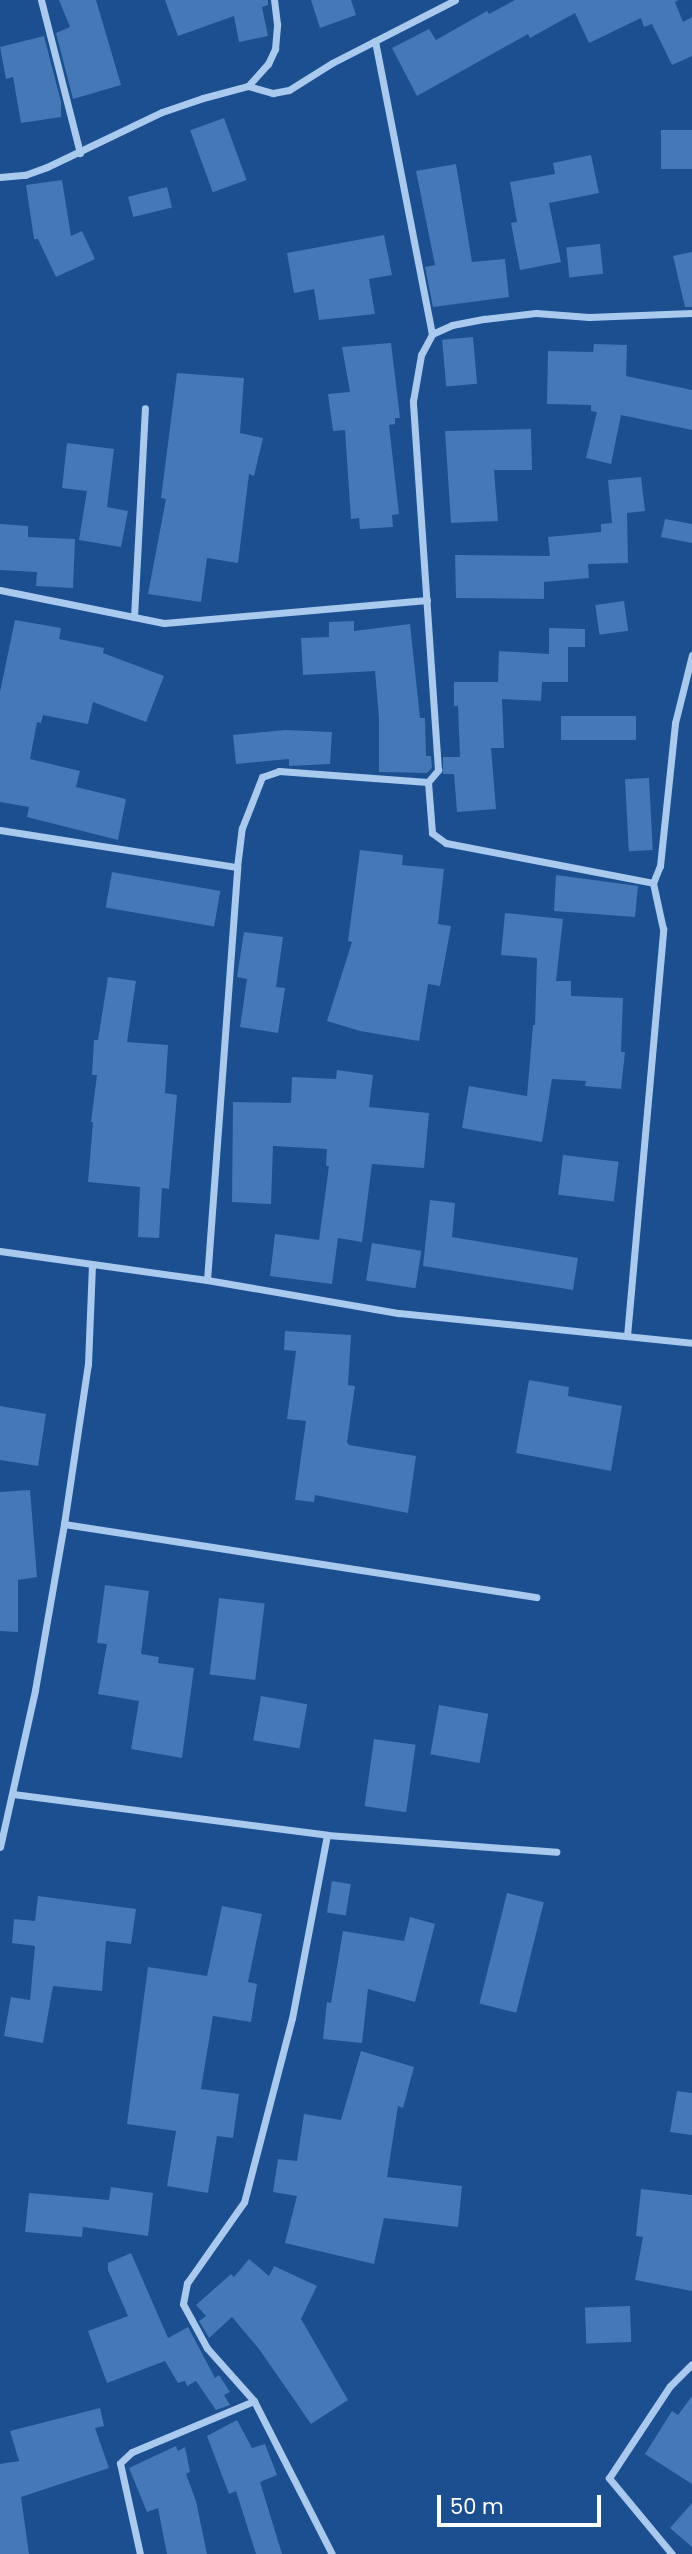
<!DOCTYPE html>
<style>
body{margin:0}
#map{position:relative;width:692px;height:2554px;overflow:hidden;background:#1b4f8f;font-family:Poppins,sans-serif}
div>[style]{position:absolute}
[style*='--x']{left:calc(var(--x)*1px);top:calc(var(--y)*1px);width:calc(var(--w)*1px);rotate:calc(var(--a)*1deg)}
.building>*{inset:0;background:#4478b7;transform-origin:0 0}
.street>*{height:7px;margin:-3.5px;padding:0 3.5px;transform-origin:3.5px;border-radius:3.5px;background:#a9c9ee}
span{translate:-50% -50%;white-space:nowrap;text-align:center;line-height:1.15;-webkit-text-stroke:5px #1b4f8f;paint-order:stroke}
.scale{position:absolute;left:437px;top:2495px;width:164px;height:32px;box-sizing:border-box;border:4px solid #fff;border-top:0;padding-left:9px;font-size:21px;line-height:24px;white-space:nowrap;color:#fff;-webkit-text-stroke:5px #1b4f8f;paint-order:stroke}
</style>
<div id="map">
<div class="building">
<i style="clip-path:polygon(59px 0,96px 0,121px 85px,73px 99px,56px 33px,70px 27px)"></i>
<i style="clip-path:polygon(165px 0,268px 0,268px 5px,262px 7px,268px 36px,239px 42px,234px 16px,178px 36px)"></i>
<i style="clip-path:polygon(311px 0,351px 0,356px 15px,320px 28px)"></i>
<i style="clip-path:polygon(515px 0,679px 0,675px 2px,683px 22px,692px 17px,692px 56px,672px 65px,652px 24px,644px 27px,641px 18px,589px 43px,575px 13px,530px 38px,528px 34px,417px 96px,392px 48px,429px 29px,436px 40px,487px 11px,489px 14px)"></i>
<i style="clip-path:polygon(44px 36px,61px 102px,61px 117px,21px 123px,13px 77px,6px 79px,0 47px)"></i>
<i style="left:224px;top:118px;width:66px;height:36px;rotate:70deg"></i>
<i style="left:692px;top:130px;width:39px;height:31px;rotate:90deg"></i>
<i style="clip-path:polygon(591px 155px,599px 193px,549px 203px,561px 262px,520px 270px,511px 223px,517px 222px,510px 182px,555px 174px,553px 163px)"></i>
<i style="clip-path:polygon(456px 164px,472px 262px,505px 259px,509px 297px,433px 307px,425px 267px,435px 265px,416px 171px)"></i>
<i style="clip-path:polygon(62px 180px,71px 236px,82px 231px,95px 259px,56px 277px,38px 239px,34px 239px,26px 185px)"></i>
<i style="left:167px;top:187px;width:21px;height:40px;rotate:76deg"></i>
<i style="clip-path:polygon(384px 235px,392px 275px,369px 279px,375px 314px,319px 320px,314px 289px,294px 293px,287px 253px)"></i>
<i style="left:600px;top:244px;width:30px;height:34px;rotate:84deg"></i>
<i style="clip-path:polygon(692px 252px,692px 307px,685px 307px,673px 256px)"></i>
<i style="left:473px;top:337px;width:47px;height:31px;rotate:85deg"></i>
<i style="clip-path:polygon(391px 343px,400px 418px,395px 418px,395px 424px,389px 425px,399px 514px,392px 515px,393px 527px,360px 529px,359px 518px,351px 519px,345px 430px,333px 431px,328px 394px,350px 392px,342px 347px)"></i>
<i style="clip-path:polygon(594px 344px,627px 345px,626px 376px,692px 390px,692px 430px,621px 415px,611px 464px,586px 458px,597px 412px,591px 411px,591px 405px,547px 404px,548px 351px,593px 352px)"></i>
<i style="clip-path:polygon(177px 373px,244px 378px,240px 433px,263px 438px,254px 476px,249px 474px,238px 563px,207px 558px,201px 602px,148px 594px,166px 499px,161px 498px)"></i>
<i style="clip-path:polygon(531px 429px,532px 470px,494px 470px,498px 521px,451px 523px,445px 431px)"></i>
<i style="clip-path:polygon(67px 443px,114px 449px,107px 507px,128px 511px,121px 547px,79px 540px,87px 491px,62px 488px)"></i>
<i style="clip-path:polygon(641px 477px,645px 511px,627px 513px,628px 563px,588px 564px,589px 578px,544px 582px,544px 599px,456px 598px,455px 555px,550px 556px,548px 537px,601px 532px,601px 524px,612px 523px,608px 480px)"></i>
<i style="clip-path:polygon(665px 519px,692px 524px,692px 543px,661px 537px)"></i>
<i style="clip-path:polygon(0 524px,28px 526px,28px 537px,75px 539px,73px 588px,36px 586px,37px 572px,0 570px)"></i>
<i style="left:624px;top:601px;width:30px;height:29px;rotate:82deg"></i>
<i style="clip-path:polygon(15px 620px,61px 628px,59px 639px,104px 648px,103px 653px,164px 676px,146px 722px,93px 702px,88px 724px,43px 715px,41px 723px,37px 722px,30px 759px,80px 771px,76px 787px,126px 799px,118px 840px,27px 817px,29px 807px,0 802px,0 692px)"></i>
<i style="clip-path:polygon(354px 621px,354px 631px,410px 624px,420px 718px,425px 718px,426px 756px,431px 756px,432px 768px,427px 773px,379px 772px,379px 718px,375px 671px,303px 675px,301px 638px,329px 637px,329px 622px)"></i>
<i style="clip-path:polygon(549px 628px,585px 629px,585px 647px,568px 647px,568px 682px,542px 682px,541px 701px,502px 699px,504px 748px,491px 748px,496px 809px,457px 812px,454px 774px,443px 774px,443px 757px,460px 757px,458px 706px,454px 706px,454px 682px,498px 682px,499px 651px,549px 654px)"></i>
<i style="left:561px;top:716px;width:75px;height:24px"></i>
<i style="clip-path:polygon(285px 730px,332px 732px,330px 764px,289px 766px,289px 759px,236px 764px,233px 735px)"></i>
<i style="left:649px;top:778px;width:72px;height:24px;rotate:87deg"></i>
<i style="clip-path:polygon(360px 850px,403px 855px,402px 865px,444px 869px,438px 924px,451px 926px,440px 986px,428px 984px,419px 1041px,360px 1031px,327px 1021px,352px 942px,348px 941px)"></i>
<i style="left:112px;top:872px;width:110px;height:36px;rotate:10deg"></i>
<i style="clip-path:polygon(556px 875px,638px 886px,635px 917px,554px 911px)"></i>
<i style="clip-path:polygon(505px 913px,563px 919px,556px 981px,571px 981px,571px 996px,623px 998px,621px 1052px,625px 1052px,621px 1089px,585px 1086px,586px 1081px,552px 1079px,542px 1142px,462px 1128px,469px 1086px,527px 1096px,533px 1025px,535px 1025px,537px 958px,501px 955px)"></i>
<i style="clip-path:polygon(244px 932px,283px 937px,276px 987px,285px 988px,278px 1033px,240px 1027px,247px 979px,237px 977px)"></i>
<i style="clip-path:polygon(108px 977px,136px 981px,127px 1042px,168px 1045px,165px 1093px,177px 1095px,169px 1189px,162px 1188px,159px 1238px,138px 1237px,140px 1187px,88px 1182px,93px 1122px,91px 1122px,97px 1075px,92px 1075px,94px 1040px,98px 1040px)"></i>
<i style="clip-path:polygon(337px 1070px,373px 1075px,369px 1107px,429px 1113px,424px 1168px,372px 1164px,362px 1242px,338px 1238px,332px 1284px,270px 1276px,275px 1234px,319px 1240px,329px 1166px,326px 1166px,327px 1149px,273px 1146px,271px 1204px,232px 1202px,233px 1102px,291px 1103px,292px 1077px,336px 1079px)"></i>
<i style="left:563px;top:1155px;width:56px;height:40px;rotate:7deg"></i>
<i style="clip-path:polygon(430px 1200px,455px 1203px,452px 1237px,578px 1258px,573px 1290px,423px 1266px)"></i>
<i style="left:372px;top:1243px;width:50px;height:38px;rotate:9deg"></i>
<i style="clip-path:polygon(285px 1331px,351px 1335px,348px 1385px,355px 1386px,347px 1442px,349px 1445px,416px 1456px,408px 1513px,315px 1495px,314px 1502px,295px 1500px,306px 1421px,287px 1419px,296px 1351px,284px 1350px)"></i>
<i style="clip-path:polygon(529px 1380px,569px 1387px,568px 1396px,622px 1406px,611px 1471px,516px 1453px)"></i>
<i style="clip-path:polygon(0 1406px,46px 1414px,38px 1466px,0 1460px)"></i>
<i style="clip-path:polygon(30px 1490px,37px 1577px,18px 1580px,18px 1632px,0 1631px,0 1492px)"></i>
<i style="clip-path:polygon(105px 1585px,149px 1591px,141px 1654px,159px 1657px,158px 1663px,194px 1668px,182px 1758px,131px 1749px,139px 1701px,98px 1694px,107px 1644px,97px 1643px)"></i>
<i style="left:219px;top:1598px;width:46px;height:77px;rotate:7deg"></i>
<i style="left:261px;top:1696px;width:47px;height:45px;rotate:10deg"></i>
<i style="left:439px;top:1705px;width:50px;height:50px;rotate:10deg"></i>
<i style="left:374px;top:1739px;width:42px;height:68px;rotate:8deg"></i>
<i style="left:332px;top:1881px;width:19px;height:32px;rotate:9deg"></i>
<i style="left:507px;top:1893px;width:38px;height:114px;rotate:14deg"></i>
<i style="clip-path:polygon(38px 1896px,136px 1909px,131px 1944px,106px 1941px,102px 1991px,53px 1986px,43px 2043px,4px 2036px,11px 1997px,30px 2000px,35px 1946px,12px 1943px,14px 1919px,35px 1921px)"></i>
<i style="clip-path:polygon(222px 1906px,262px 1914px,248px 1982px,257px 1984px,251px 2022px,213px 2016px,201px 2089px,239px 2094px,233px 2138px,217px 2136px,208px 2193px,167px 2186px,176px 2131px,127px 2124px,148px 1967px,207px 1976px)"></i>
<i style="clip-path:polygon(410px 1917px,435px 1924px,415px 2002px,368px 1989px,362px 2043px,323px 2039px,327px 2002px,331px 2003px,343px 1931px,404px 1941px)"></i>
<i style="clip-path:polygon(361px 2051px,414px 2067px,403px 2108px,398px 2106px,387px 2177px,462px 2186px,458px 2227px,384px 2218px,374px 2264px,285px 2243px,297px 2196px,273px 2192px,278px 2159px,297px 2161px,304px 2114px,341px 2120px)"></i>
<i style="clip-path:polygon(677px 2091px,692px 2093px,692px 2135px,670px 2132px)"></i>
<i style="clip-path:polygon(111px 2187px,153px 2193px,148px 2236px,83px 2227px,82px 2237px,25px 2232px,29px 2193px,109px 2200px)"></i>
<i style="clip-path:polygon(641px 2189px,692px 2195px,692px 2291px,635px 2280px,643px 2237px,636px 2236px)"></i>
<i style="clip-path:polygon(131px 2253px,168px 2338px,188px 2327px,215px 2378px,219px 2375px,230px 2392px,224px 2395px,230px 2405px,216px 2410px,196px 2381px,187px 2386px,185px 2381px,178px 2383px,165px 2361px,107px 2383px,88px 2331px,128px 2316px,108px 2270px,108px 2263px)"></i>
<i style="clip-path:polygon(249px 2259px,269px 2276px,274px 2266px,317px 2286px,301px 2319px,348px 2400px,311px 2424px,259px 2349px,232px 2317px,209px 2338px,199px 2321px,206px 2316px,196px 2305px,231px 2274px,234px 2277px)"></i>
<i style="left:630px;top:2306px;width:36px;height:45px;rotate:88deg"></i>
<i style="clip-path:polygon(692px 2396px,692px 2484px,645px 2454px,672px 2411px,678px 2415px)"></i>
<i style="clip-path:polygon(100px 2408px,104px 2426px,95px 2428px,109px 2468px,21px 2497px,29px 2554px,0 2554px,0 2464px,19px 2461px,10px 2431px)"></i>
<i style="clip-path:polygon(237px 2420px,252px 2448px,265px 2444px,277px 2475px,260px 2482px,282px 2554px,256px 2554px,236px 2491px,229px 2494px,207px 2436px)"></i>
<i style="clip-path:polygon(176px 2446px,178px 2451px,185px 2447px,190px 2472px,186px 2474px,196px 2501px,207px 2554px,167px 2554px,158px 2508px,147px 2512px,129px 2468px)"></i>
<i style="clip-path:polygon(692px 2503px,692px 2547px,670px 2528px)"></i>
</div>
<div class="street">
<i style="--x:41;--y:0;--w:158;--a:75.7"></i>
<i style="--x:375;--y:41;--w:298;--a:79"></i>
<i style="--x:248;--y:86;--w:30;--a:-48"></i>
<i style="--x:268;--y:64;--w:17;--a:-65"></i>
<i style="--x:275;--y:49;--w:25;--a:-85"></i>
<i style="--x:277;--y:24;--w:24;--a:-97"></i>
<i style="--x:0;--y:177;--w:25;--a:-5"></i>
<i style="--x:25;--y:175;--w:23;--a:-20"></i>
<i style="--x:47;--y:167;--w:127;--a:-25.6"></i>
<i style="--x:162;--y:112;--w:43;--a:-18.9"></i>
<i style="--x:203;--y:98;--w:47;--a:-14.9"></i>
<i style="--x:248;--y:86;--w:26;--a:16"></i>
<i style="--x:273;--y:93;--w:16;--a:-11"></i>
<i style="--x:289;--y:90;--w:51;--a:-32.1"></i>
<i style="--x:332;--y:63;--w:138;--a:-27.1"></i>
<i style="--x:0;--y:590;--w:167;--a:11.4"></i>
<i style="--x:164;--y:623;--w:264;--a:-5"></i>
<i style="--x:134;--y:617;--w:209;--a:-87"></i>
<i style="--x:428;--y:782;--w:51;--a:85.5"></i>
<i style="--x:432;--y:833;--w:17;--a:36"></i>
<i style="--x:446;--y:843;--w:211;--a:10.9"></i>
<i style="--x:653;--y:883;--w:18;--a:-68"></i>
<i style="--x:660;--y:866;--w:144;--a:-84"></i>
<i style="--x:675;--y:723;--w:70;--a:-76"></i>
<i style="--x:0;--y:830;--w:240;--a:8.9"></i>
<i style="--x:0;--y:1251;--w:209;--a:8"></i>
<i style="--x:207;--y:1280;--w:195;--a:9.8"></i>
<i style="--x:399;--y:1313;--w:295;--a:5.8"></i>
<i style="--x:207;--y:1280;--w:414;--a:-85.8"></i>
<i style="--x:237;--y:867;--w:39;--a:-83"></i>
<i style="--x:242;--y:828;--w:55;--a:-68.6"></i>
<i style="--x:262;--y:777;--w:18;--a:-19"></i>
<i style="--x:279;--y:771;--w:149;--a:4.2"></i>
<i style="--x:428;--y:782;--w:16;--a:-50"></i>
<i style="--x:438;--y:770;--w:370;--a:-93.9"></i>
<i style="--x:413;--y:401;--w:47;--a:-80.1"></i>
<i style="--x:421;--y:355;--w:24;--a:-62"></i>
<i style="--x:432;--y:334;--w:22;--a:-24"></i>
<i style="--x:452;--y:325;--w:33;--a:-11"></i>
<i style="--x:484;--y:319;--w:52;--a:-6.6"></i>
<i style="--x:536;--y:313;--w:53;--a:4.3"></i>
<i style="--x:589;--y:317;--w:103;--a:-2.2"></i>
<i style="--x:627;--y:1336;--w:409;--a:-84.9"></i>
<i style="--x:663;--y:929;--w:47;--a:-102.3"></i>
<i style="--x:64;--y:1524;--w:478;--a:8.8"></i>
<i style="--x:13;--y:1794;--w:317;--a:7.4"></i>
<i style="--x:327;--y:1835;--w:186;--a:100.8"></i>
<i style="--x:292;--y:2018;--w:190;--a:104.6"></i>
<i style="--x:244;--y:2202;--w:99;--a:125.1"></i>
<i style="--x:187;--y:2283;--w:21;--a:101"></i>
<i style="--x:183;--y:2304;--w:50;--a:61.4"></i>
<i style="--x:207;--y:2348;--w:71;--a:48.4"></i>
<i style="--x:254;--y:2401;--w:172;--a:63"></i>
<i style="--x:327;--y:1835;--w:230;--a:4.2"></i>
<i style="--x:0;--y:1847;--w:161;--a:-77.4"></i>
<i style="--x:35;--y:1690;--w:169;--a:-80.1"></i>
<i style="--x:64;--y:1524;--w:162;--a:-81.5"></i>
<i style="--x:88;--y:1364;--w:98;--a:-87.7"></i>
<i style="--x:140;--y:2554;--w:93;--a:-102.4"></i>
<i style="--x:120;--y:2463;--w:16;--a:-43"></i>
<i style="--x:132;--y:2452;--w:132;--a:-22.7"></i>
<i style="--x:672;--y:2554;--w:99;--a:-129.7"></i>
<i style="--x:609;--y:2478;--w:110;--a:-56.5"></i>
<i style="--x:670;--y:2386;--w:31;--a:-45"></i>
</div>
<div class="scale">50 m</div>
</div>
